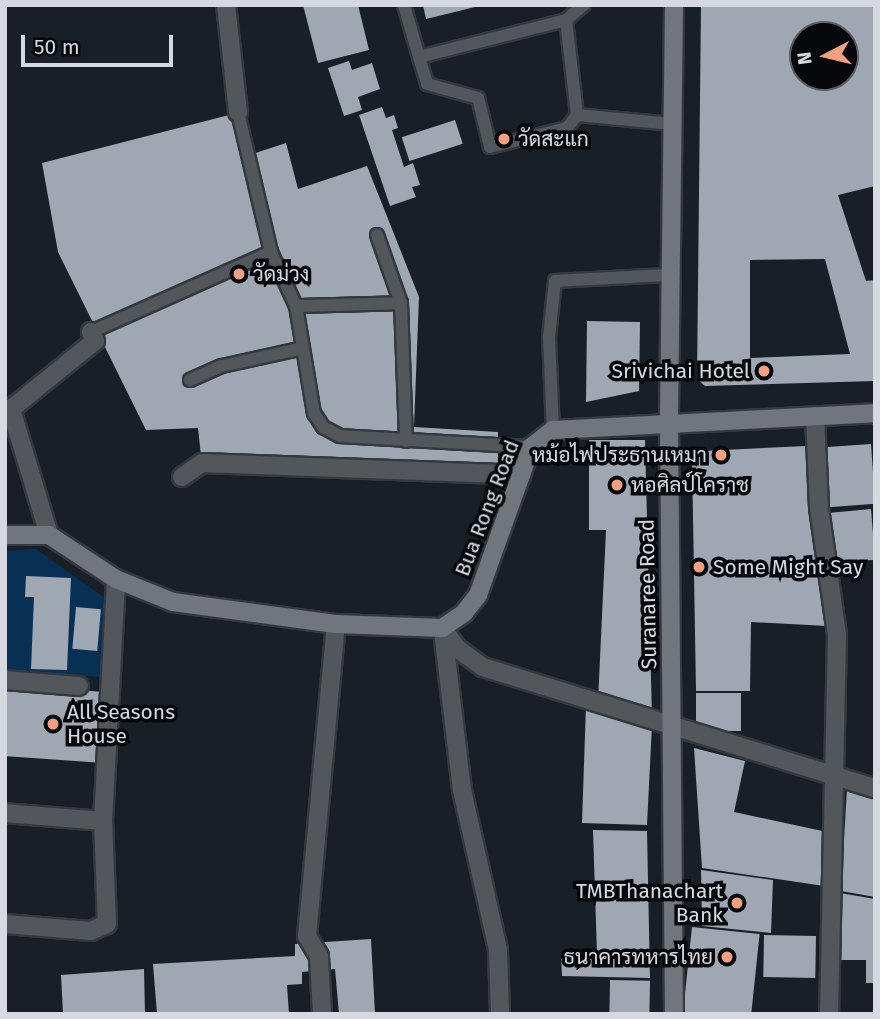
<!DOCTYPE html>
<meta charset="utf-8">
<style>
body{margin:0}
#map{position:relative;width:880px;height:1019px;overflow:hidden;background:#181f26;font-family:"Fira Sans",Sarabun,sans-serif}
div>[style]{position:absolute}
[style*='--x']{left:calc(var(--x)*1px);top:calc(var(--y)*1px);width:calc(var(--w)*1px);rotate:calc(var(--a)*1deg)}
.green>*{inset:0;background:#073054}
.building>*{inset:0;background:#9fa8b2;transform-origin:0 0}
.roads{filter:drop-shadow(2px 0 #333940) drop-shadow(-2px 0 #333940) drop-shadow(0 2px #333940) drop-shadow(0 -2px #333940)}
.lane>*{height:12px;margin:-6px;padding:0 6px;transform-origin:6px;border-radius:6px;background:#53565a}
.street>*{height:18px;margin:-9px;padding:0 9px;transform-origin:9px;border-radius:9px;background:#53565a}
.secondary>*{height:18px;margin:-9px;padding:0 9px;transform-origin:9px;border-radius:9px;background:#70767c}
.dots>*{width:19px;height:19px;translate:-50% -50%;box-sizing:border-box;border:4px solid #06080c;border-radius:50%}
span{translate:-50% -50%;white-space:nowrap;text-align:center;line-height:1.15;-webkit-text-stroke:7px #06080c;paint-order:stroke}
.poi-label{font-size:21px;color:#d6dae0}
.left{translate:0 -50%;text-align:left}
.right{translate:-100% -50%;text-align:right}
.street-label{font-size:21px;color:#d6dae0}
.frame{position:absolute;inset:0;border:7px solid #d6dae0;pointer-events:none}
.north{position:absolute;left:789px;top:21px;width:70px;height:70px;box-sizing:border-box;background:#06080c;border:2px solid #595c61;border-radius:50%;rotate:263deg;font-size:19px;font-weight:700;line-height:28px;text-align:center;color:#d6dae0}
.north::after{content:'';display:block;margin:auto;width:24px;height:32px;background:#f3a082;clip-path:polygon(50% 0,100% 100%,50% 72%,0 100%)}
.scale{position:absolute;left:21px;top:35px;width:152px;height:32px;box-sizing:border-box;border:4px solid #d6dae0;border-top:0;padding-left:9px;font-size:21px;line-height:24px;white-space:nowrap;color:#d6dae0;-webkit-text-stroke:5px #06080c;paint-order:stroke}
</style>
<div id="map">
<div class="green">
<i style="clip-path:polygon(36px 549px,105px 598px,101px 677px,5px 670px,5px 551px)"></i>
</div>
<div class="building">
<i style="clip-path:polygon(303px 5px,358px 5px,369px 50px,318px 63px)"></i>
<i style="clip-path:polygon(423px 5px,474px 5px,475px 7px,426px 19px)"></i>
<i style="clip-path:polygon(evenodd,701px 5px,875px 5px,875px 186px,838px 195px,866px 281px,875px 280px,875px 381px,705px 386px,697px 379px,701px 5px,803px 35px,845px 35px,845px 77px,803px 77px,803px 35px,701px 5px,825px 259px,850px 354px,750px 358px,750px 260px,825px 259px)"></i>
<i style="clip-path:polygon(349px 61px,352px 70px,372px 63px,380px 89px,358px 97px,362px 110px,344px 116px,328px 68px)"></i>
<i style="clip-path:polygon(382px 107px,386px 118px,394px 115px,398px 128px,392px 130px,404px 167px,413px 163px,420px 185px,412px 187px,416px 197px,390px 206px,359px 115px)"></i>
<i style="clip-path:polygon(233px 114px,243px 157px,286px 143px,298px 189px,367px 166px,419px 297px,414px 427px,498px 432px,498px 468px,201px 456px,198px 428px,146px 430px,58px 252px,42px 163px)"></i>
<i style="left:455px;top:120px;width:25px;height:56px;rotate:72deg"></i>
<i style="clip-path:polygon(587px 321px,640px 322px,639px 391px,586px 402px)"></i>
<i style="clip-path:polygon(589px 440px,645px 440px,652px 717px,598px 701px,606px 530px,589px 530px)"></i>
<i style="left:871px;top:444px;width:60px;height:47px;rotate:86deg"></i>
<i style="clip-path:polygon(806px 446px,808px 497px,827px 626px,751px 622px,750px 691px,696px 691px,692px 460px,702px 451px)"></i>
<i style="clip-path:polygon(871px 509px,875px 560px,837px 561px,828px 513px)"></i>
<i style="clip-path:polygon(26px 576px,71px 578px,67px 670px,31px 669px,34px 597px,25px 597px)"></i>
<i style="left:76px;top:607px;width:25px;height:42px;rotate:5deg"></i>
<i style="left:5px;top:685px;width:97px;height:71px;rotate:4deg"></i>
<i style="left:696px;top:693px;width:45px;height:38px"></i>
<i style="clip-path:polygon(586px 705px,652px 725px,647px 825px,582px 823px)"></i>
<i style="clip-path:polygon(694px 748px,745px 761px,734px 812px,827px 832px,824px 886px,702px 868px)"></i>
<i style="clip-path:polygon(847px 789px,875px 796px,875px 897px,841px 891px)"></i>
<i style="clip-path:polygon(593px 830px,647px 831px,650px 978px,562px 976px,561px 954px,597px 955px)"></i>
<i style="clip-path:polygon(701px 870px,773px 880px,771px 933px,702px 926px)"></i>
<i style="clip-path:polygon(840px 893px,875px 899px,875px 983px,866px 983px,866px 960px,839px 960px)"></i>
<i style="left:692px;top:927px;width:68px;height:87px;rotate:6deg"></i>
<i style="left:764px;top:935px;width:52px;height:42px;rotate:1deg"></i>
<i style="clip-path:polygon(371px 939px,375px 1014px,339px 1014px,335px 969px,302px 972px,302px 984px,287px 985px,289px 1014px,157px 1014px,153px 964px,295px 956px,295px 944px)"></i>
<i style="clip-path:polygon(144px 969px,145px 1014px,63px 1014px,61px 975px)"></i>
<i style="left:610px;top:980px;width:40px;height:34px;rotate:1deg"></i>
</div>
<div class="roads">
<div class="lane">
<i style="--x:404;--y:5;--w:54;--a:73.9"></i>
<i style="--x:419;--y:57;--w:152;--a:-14.1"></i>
<i style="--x:566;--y:20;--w:96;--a:83.4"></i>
<i style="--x:577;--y:115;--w:96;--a:5.4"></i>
<i style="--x:566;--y:20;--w:23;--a:-40"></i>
<i style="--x:419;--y:57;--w:28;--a:73"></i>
<i style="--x:427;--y:84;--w:53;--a:15.4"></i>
<i style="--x:478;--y:98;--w:50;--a:76.2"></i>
<i style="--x:490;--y:147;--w:79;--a:-13.9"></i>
<i style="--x:567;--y:128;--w:16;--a:-52"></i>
<i style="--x:377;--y:235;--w:72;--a:70.6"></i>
<i style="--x:401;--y:303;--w:138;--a:87.9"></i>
<i style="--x:271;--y:252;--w:60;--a:65.2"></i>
<i style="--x:296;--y:306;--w:109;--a:80.5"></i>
<i style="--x:314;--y:413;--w:17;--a:57"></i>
<i style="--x:323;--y:427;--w:19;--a:28"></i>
<i style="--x:340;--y:436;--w:191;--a:3.3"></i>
<i style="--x:296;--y:306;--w:105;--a:-1.6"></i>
<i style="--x:91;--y:332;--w:197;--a:-24"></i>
<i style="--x:271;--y:252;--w:144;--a:-103.3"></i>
<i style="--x:190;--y:380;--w:35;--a:-24"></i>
<i style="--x:222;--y:366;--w:83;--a:-12.5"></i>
<i style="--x:553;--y:430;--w:93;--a:-92.5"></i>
<i style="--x:549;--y:337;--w:56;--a:-83.9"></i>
<i style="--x:555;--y:281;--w:116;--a:-3"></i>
</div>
<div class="street">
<i style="--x:226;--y:5;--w:108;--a:83.6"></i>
<i style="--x:815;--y:416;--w:92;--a:87.5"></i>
<i style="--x:819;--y:508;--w:128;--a:81.9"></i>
<i style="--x:837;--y:635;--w:379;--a:91.2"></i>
<i style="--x:182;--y:477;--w:24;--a:-35"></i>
<i style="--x:202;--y:463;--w:320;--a:2.1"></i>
<i style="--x:49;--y:535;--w:132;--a:-106.8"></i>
<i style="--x:11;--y:409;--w:108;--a:-39"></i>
<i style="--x:95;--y:341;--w:10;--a:-114"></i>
<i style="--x:442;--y:628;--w:26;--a:53"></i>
<i style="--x:458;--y:649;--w:31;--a:36"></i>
<i style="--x:483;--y:667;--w:410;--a:17.2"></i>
<i style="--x:443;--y:631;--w:160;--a:83.2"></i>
<i style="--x:462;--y:790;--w:164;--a:77.3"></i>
<i style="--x:498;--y:950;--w:64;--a:88.2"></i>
<i style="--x:5;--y:680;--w:74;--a:4.6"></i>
<i style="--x:5;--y:813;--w:98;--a:4.7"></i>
<i style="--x:5;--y:924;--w:86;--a:4.7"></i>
<i style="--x:91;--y:931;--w:17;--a:-24"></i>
<i style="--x:107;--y:924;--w:103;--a:-92.2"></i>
<i style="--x:103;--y:821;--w:242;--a:-86.9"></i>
<i style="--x:322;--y:1014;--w:58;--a:-93"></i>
<i style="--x:319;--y:956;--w:23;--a:-121"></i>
<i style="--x:307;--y:936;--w:313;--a:-84.7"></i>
</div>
<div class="secondary">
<i style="--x:674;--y:5;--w:417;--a:90.7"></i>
<i style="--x:669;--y:422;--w:592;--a:89.52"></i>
<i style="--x:5;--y:535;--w:44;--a:0"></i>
<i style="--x:49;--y:535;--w:80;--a:33.3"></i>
<i style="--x:116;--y:579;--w:61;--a:22"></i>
<i style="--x:173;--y:602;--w:164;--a:7.7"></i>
<i style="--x:336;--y:624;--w:106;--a:2.2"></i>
<i style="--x:442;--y:628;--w:27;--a:-34"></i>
<i style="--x:464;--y:613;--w:23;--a:-52"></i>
<i style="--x:478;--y:595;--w:157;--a:-70.3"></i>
<i style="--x:531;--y:447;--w:28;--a:-38"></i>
<i style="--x:553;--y:430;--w:322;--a:-3"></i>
</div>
</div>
<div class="dots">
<i style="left:504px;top:139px;background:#f3a082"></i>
<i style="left:239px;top:274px;background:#f3a082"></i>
<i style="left:764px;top:371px;background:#f3a082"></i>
<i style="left:721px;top:455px;background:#f3a082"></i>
<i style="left:617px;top:485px;background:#f3a082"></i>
<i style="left:699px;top:567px;background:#f3a082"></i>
<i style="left:53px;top:724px;background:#f3a082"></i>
<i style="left:737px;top:903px;background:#f3a082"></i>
<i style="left:727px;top:957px;background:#f3a082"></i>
</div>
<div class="poi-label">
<span class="left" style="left:518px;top:139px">วัดสะแก</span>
<span class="left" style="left:253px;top:274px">วัดม่วง</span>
<span class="right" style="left:750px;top:371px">Srivichai Hotel</span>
<span class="right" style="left:707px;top:455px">หม้อไฟประธานเหมา</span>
<span class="left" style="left:631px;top:485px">หอศิลป์โคราช</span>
<span class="left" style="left:713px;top:567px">Some Might Say</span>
<span class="left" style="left:67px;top:724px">All Seasons<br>House</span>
<span class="right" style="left:723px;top:903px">TMBThanachart<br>Bank</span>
<span class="right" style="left:713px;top:957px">ธนาคารทหารไทย</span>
</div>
<div class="street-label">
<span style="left:487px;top:508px;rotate:-69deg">Bua Rong Road</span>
<span style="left:648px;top:594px;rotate:-91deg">Suranaree Road</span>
</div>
<div class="frame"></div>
<div class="north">N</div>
<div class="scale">50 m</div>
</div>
